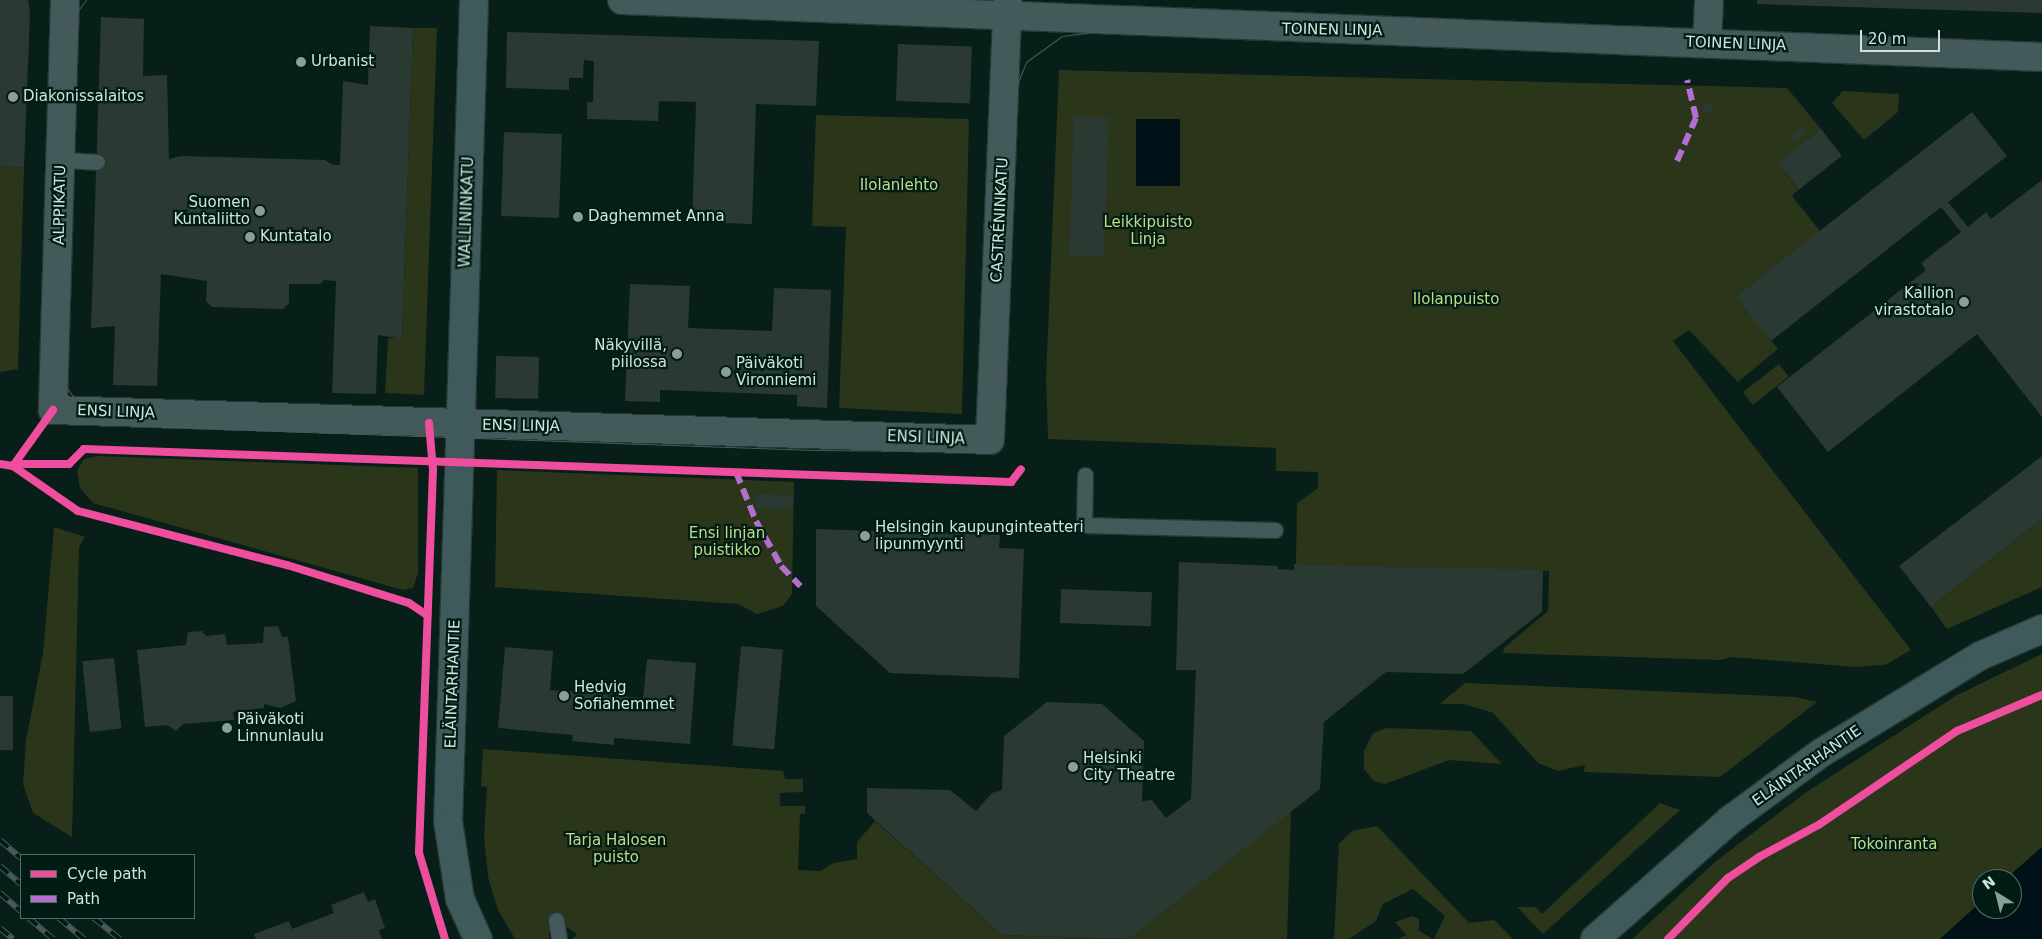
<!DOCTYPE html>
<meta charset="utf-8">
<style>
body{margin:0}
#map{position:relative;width:2042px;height:939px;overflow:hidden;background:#081e19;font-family:"DejaVu Sans",sans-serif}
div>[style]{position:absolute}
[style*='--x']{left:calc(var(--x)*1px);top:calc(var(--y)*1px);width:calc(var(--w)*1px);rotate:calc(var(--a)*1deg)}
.green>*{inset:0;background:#2b351a;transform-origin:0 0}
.water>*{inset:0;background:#011118;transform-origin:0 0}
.building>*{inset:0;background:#2b3933;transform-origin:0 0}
.roads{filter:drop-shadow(1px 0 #263834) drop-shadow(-1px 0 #263834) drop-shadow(0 1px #263834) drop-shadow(0 -1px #263834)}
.service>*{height:15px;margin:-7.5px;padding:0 7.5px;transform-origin:7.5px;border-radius:7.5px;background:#43595a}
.minor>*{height:28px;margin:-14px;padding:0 14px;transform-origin:14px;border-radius:14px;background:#43595a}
.secondary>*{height:28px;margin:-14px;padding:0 14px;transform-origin:14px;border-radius:14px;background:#3f5a5a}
.tram>*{height:1px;margin:-0.5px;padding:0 0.5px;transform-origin:0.5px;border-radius:0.5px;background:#495b5a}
.rail>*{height:5.5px;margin-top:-2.75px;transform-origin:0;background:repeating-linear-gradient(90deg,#011c15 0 11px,#495b5a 0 22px);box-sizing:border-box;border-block:1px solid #495b5a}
.quiet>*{height:6px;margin-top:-3px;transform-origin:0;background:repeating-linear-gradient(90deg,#b36fd0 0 12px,transparent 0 18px)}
.cycleway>*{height:8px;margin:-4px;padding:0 4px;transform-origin:4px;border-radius:4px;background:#ef4d9e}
.dots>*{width:14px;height:14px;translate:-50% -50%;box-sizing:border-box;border:2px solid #011c15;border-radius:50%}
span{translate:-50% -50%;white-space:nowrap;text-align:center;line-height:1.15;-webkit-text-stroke:4.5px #011c15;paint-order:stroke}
.street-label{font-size:15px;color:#d0e4dd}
.poi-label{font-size:15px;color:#d0e4dd}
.left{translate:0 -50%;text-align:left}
.right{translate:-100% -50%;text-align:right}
.park-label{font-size:15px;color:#c2dc86}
.legend{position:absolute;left:20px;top:854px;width:175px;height:65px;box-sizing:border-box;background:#011c15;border:1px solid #546c65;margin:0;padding:6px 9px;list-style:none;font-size:15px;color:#d0e4dd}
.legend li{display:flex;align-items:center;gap:10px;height:25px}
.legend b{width:25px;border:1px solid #546c65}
.north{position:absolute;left:1972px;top:869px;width:50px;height:50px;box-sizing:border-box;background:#011c15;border:1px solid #546c65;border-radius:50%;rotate:324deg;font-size:14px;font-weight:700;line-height:20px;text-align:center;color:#d0e4dd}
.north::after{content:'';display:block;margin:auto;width:18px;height:22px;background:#8a9f98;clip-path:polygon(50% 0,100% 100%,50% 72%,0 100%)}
.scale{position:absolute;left:1860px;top:30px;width:80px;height:22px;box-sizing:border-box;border:2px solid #d0e4dd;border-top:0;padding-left:6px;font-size:15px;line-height:18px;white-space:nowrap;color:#d0e4dd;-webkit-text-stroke:4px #011c15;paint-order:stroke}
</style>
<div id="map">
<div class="green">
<i style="clip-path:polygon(413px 28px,437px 28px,424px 395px,385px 393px,388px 338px,402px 338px)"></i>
<i style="clip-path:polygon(1059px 70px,1787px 88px,1821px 129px,1778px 163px,1798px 190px,1792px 196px,1820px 231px,1735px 297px,1778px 349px,1738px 382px,1689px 330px,1673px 341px,1911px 650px,1885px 665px,1854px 667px,1731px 657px,1721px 660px,1503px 653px,1504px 648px,1548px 611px,1549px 571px,1296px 564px,1297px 503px,1318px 488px,1318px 472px,1276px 471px,1276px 448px,1048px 439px,1046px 379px)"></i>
<i style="clip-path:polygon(1843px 91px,1899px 94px,1898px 112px,1864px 140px,1832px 103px)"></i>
<i style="clip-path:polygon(816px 115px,969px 119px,962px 414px,839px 408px,846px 227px,812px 226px)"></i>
<i style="clip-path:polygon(0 166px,24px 168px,18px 369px,0 372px)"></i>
<i style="left:1779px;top:364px;width:16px;height:46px;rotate:52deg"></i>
<i style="clip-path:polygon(98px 456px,418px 468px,418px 573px,413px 588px,403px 590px,93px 503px,80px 488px,77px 471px,84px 459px)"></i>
<i style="clip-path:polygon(497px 470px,794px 482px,792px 594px,783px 606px,757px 614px,738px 604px,495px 587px)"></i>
<i style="clip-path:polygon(2042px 519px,2042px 587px,1947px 629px,1931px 607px)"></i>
<i style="clip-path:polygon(54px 527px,85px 537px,79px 547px,72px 837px,33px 813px,23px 784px,26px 740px,43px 653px)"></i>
<i style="clip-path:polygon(2042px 654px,2042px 847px,2006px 879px,1982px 879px,1982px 901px,1940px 939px,1632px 939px,1715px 862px,1805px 793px,1957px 695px)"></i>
<i style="clip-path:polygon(1465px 683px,1795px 697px,1817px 702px,1720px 777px,1584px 772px,1585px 765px,1558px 771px,1538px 763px,1493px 713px,1464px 704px,1440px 704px)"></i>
<i style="clip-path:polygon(1387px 728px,1471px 731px,1502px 764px,1449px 760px,1385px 784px,1374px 781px,1364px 769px,1364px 751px,1373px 733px)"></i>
<i style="clip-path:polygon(483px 749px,783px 771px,785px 779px,803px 779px,803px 792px,780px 793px,780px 806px,805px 806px,805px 814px,800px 814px,798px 870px,820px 871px,834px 863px,857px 859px,857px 842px,875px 821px,1002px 935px,1125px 939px,572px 939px,577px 934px,556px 920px,549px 920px,549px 939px,515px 939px,498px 910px,488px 877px,484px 837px,487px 787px,481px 786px)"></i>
<i style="clip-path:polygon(1660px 803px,1680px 810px,1543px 934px,1517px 907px,1536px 907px,1542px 914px)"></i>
<i style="clip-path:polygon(1291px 811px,1287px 939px,1129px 939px)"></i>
<i style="clip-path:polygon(1377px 826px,1469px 923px,1494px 920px,1513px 939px,1434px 939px,1445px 916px,1413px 889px,1383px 904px,1376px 921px,1349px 939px,1334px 939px,1339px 844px,1352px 831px)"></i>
<i style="clip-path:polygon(1413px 916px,1419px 919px,1419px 931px,1433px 939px,1398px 939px,1406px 935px,1395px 922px)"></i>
</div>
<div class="water">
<i style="left:1136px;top:119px;width:44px;height:67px"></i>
<i style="clip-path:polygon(2042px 847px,2042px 939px,1940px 939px,1982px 901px,1982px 909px,2012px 909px,2012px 879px,2006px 879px)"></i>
</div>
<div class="building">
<i style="clip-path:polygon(0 0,28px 0,30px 13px,24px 168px,0 166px)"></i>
<i style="clip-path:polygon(1757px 0,2042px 0,2042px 13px,1757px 4px)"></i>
<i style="clip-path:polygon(101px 17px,144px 19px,143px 76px,167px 75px,169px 159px,181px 156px,325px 160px,333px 165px,340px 165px,343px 81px,368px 85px,370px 26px,413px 28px,402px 339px,378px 335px,376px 394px,332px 393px,336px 281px,324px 280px,320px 284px,289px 284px,289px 303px,283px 309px,212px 307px,206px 301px,207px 281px,161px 274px,157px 386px,113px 385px,115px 326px,91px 328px)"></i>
<i style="clip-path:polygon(507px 32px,819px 41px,816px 106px,756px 104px,752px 224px,692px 222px,696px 102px,659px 101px,658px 121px,587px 119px,587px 102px,593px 102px,594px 61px,584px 60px,583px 78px,569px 78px,569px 90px,506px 88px)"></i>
<i style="left:898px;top:44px;width:74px;height:57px;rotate:2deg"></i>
<i style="left:1703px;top:104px;width:9px;height:8px"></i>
<i style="clip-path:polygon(1972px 112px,2007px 156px,1948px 202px,1968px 227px,1986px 212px,1991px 219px,2042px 180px,2042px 417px,1977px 334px,1828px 452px,1777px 387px,1926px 270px,1921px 263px,1961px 232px,1941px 207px,1771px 341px,1735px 297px)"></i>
<i style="left:1074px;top:116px;width:35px;height:139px;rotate:2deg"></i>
<i style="left:1802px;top:128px;width:6px;height:14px;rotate:59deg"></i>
<i style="left:1821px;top:129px;width:34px;height:55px;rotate:52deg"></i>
<i style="left:504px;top:132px;width:58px;height:84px;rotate:2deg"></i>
<i style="clip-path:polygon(630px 284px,690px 286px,688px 328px,772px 331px,774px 288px,831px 290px,827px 408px,797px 406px,797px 395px,660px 390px,660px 402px,625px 401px)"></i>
<i style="left:496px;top:356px;width:43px;height:42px;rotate:1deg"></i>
<i style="clip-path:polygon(2042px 456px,2042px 519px,1931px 607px,1899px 566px)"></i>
<i style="left:756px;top:494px;width:37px;height:14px;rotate:2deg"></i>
<i style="clip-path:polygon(816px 529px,1000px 535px,999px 548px,1024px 549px,1019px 678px,890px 673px,816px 606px)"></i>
<i style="clip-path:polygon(1179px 562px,1278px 566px,1278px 569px,1294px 570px,1294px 564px,1543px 570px,1542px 612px,1463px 674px,1386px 672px,1324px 722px,1320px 789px,1129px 939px,1002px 935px,867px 813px,867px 788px,950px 790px,976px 811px,992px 793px,1002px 790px,1004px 736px,1047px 702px,1102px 704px,1144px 741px,1142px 801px,1152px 800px,1166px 818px,1191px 799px,1196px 670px,1176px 670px)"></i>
<i style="left:1061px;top:589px;width:91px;height:34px;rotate:2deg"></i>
<i style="clip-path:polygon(278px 626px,282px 637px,288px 637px,296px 701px,280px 708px,264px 704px,264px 708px,233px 712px,234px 720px,183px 724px,176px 731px,167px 725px,145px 727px,137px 650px,186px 645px,188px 632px,202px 631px,206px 636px,225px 634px,227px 645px,263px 643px,264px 627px)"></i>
<i style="left:741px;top:646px;width:42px;height:100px;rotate:5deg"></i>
<i style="clip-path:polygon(505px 647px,553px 651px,550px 690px,579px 692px,580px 683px,613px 685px,613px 695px,643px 698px,647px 659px,696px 663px,690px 744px,614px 738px,614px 745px,572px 741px,573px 735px,498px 728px)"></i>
<i style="left:114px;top:658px;width:71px;height:32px;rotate:84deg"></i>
<i style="left:0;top:696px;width:13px;height:54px"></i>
<i style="clip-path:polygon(364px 892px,368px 902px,375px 899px,385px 928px,379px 930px,382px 939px,256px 939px,254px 934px,289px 921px,292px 929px,334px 913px,331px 905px)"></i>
</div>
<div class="roads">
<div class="service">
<i style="--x:62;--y:160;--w:35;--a:3"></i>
<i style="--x:1085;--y:475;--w:50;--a:91.1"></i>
<i style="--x:1084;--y:525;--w:191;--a:1.5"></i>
<i style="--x:556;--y:920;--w:19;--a:81"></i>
</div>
<div class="minor">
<i style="--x:65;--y:0;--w:410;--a:91.7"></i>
<i style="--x:53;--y:410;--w:937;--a:1.83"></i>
<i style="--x:990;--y:440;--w:440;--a:-87.7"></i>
<i style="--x:622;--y:0;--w:1421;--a:2.3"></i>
<i style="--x:1707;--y:43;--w:43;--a:-87.3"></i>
</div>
<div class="secondary">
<i style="--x:474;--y:0;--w:821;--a:91.81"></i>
<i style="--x:448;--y:821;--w:79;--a:81.3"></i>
<i style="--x:460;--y:899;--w:44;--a:65.8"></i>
<i style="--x:1595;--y:939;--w:180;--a:-41.4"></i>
<i style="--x:1730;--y:820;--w:113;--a:-36.4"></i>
<i style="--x:1821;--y:753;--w:186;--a:-31.4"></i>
<i style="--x:1980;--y:656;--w:68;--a:-23.5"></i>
</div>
</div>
<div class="tram">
<i style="--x:86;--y:0;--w:28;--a:128"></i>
<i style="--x:69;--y:22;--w:51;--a:102.4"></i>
<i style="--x:58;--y:72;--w:261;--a:91.8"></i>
<i style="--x:50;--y:333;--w:39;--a:83"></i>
<i style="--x:55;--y:372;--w:49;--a:53.4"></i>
<i style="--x:84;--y:411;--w:25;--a:27"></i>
<i style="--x:106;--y:422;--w:32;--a:7"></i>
<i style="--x:138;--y:426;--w:677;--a:2.03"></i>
<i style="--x:815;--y:450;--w:117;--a:0.5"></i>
<i style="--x:932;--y:451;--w:29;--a:-16"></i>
<i style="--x:960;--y:443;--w:33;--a:-44"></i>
<i style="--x:984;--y:420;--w:26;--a:-65"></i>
<i style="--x:995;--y:396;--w:30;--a:-78"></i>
<i style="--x:1001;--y:367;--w:270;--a:-87.7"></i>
<i style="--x:1012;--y:97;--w:38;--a:-68"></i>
<i style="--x:1026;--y:62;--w:44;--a:-35.8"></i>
<i style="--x:1062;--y:36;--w:35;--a:-7"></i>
<i style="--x:1097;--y:32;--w:945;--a:1.82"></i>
<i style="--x:801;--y:0;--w:1242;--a:2.26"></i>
</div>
<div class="rail">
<i style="--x:0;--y:840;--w:28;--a:41"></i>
<i style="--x:0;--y:866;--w:28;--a:41"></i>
<i style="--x:0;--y:893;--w:28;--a:41"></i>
<i style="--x:29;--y:918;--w:32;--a:41"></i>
<i style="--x:59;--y:918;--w:33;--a:40"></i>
<i style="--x:94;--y:918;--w:33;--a:39"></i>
<i style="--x:0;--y:928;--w:17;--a:40"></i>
</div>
<div class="quiet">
<i style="--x:1677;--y:161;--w:47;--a:-66.2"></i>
<i style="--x:1696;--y:118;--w:39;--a:-103"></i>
<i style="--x:736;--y:472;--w:53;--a:67.8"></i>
<i style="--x:756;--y:521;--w:51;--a:60.9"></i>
<i style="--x:781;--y:566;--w:28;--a:46"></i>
</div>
<div class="cycleway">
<i style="--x:429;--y:423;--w:47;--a:85.1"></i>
<i style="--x:433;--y:470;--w:383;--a:92.1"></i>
<i style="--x:419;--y:853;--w:90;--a:73.2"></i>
<i style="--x:0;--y:464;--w:13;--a:9"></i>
<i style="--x:13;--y:466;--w:79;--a:34.7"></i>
<i style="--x:78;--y:511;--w:216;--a:14.5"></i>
<i style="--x:287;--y:565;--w:128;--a:17.3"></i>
<i style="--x:409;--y:603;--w:22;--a:34"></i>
<i style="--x:16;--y:464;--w:53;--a:0"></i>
<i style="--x:69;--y:464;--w:21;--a:-45"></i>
<i style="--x:84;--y:449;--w:928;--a:2.04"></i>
<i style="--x:1011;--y:482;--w:16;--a:-52"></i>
<i style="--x:13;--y:466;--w:69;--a:-54.5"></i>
<i style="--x:1668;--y:939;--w:86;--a:-45.5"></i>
<i style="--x:1728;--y:878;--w:37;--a:-34"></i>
<i style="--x:1759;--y:857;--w:69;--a:-28.4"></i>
<i style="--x:1820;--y:824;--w:166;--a:-34.2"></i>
<i style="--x:1957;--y:731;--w:92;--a:-23"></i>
</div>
<div class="dots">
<i style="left:301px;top:62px;background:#8a9f98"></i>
<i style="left:13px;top:97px;background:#8a9f98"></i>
<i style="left:260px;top:211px;background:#8a9f98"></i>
<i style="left:578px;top:217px;background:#8a9f98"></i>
<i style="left:250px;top:237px;background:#8a9f98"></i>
<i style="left:1964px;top:302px;background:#8a9f98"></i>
<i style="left:677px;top:354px;background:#8a9f98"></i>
<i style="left:726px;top:372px;background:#8a9f98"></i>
<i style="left:865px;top:536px;background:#8a9f98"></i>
<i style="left:564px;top:696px;background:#8a9f98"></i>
<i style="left:227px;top:728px;background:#8a9f98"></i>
<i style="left:1073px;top:767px;background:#8a9f98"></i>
</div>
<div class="street-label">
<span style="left:1332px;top:30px;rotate:1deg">TOINEN LINJA</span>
<span style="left:1736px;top:44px;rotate:2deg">TOINEN LINJA</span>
<span style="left:60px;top:205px;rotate:-89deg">ALPPIKATU</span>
<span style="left:467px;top:212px;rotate:-88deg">WALLININKATU</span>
<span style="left:1000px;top:220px;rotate:-87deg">CASTRÉNINKATU</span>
<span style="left:116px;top:412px;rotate:2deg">ENSI LINJA</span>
<span style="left:521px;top:426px;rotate:1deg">ENSI LINJA</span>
<span style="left:926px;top:438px;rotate:2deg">ENSI LINJA</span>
<span style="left:453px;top:684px;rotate:-88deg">ELÄINTARHANTIE</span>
<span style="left:1807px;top:766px;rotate:-35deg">ELÄINTARHANTIE</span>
</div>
<div class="poi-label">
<span class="left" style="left:311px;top:62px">Urbanist</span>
<span class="left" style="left:23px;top:97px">Diakonissalaitos</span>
<span class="right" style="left:250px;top:211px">Suomen<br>Kuntaliitto</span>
<span class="left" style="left:588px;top:217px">Daghemmet Anna</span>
<span class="left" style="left:260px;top:237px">Kuntatalo</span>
<span class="right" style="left:1954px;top:302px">Kallion<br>virastotalo</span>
<span class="right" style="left:667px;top:354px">Näkyvillä,<br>piilossa</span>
<span class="left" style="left:736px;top:372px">Päiväkoti<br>Vironniemi</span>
<span class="left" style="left:875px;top:536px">Helsingin kaupunginteatteri<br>lipunmyynti</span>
<span class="left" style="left:574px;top:696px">Hedvig<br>Sofiahemmet</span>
<span class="left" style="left:237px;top:728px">Päiväkoti<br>Linnunlaulu</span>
<span class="left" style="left:1083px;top:767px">Helsinki<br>City Theatre</span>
</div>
<div class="park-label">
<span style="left:899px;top:186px">Ilolanlehto</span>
<span style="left:1148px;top:231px">Leikkipuisto<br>Linja</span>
<span style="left:1456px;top:300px">Ilolanpuisto</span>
<span style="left:727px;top:542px">Ensi linjan<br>puistikko</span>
<span style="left:616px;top:849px">Tarja Halosen<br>puisto</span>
<span style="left:1894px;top:845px">Tokoinranta</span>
</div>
<ul class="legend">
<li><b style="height:6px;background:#ef4d9e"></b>Cycle path</li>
<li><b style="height:6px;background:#b36fd0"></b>Path</li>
</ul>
<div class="north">N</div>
<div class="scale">20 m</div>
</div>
